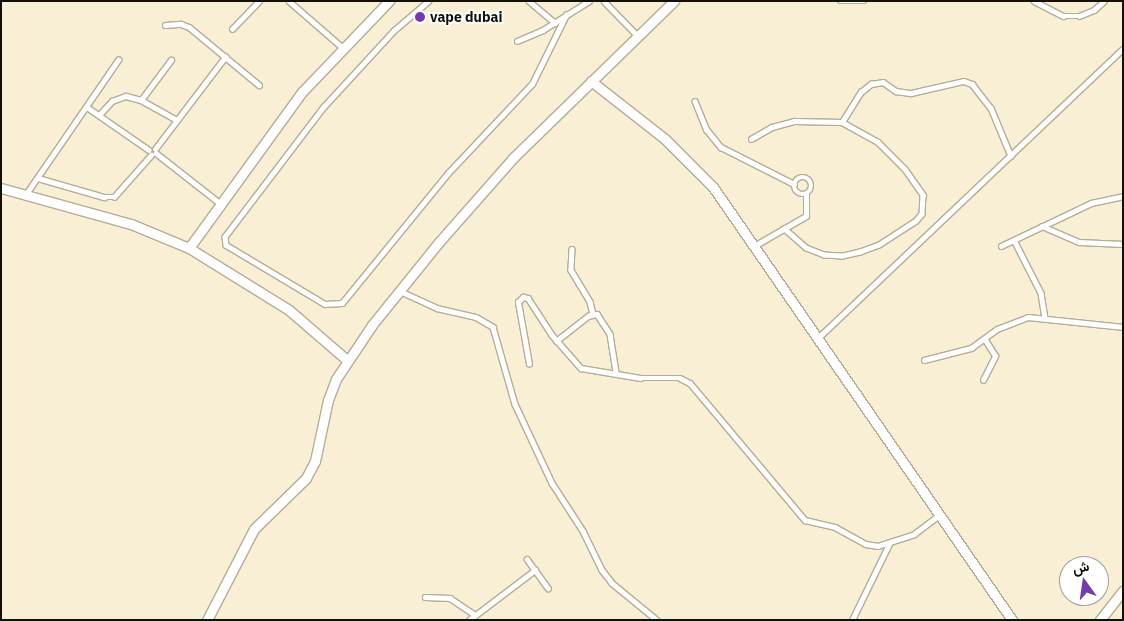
<!DOCTYPE html>
<meta charset="utf-8">
<style>
body{margin:0}
#map{position:relative;width:1124px;height:621px;overflow:hidden;background:#f8efd5;font-family:"IBM Plex Sans",Vazirmatn,sans-serif}
div>[style]{position:absolute}
[style*='--x']{left:calc(var(--x)*1px);top:calc(var(--y)*1px);width:calc(var(--w)*1px);rotate:calc(var(--a)*1deg)}
.roads{filter:drop-shadow(1px 0 #b5ad94) drop-shadow(-1px 0 #b5ad94) drop-shadow(0 1px #b5ad94) drop-shadow(0 -1px #b5ad94)}
.service>*{height:4.5px;margin:-2.25px;padding:0 2.25px;transform-origin:2.25px;border-radius:2.25px;background:#fff}
.service>.ring{margin:-2.25px;padding:0;box-sizing:content-box;background:none;border:4.5px solid #fff;border-radius:50%}
.minor>*{height:9px;margin:-4.5px;padding:0 4.5px;transform-origin:4.5px;border-radius:4.5px;background:#fff}
.dots>*{width:14px;height:14px;translate:-50% -50%;box-sizing:border-box;border:2px solid #fff;border-radius:50%}
span{translate:-50% -50%;white-space:nowrap;text-align:center;line-height:1.15;-webkit-text-stroke:4px #fff;paint-order:stroke}
.poi-label{font-size:14px;color:#131007;font-weight:700}
.left{translate:0 -50%;text-align:left}
.frame{position:absolute;inset:0;border:2px solid #131007;pointer-events:none}
.north{position:absolute;left:1059px;top:556px;width:50px;height:50px;box-sizing:border-box;background:#fff;border:1px solid #a19f9c;border-radius:50%;rotate:346deg;font-size:14px;font-weight:700;line-height:20px;text-align:center;color:#131007}
.north::after{content:'';display:block;margin:auto;width:18px;height:22px;background:#743ab0;clip-path:polygon(50% 0,100% 100%,50% 72%,0 100%)}
</style>
<div id="map">
<div class="roads">
<div class="service">
<i style="--x:289;--y:1;--w:70;--a:41"></i>
<i style="--x:429;--y:1;--w:46;--a:139.4"></i>
<i style="--x:394;--y:31;--w:103;--a:132.6"></i>
<i style="--x:324;--y:107;--w:163;--a:127.3"></i>
<i style="--x:225;--y:237;--w:8;--a:83"></i>
<i style="--x:226;--y:245;--w:115;--a:30.8"></i>
<i style="--x:325;--y:304;--w:17;--a:-3"></i>
<i style="--x:342;--y:303;--w:168;--a:-50.8"></i>
<i style="--x:448;--y:173;--w:122;--a:-46.7"></i>
<i style="--x:532;--y:84;--w:77;--a:-63.8"></i>
<i style="--x:529;--y:1;--w:34;--a:40"></i>
<i style="--x:604;--y:1;--w:49;--a:45.8"></i>
<i style="--x:840;--y:1;--w:24;--a:0"></i>
<i style="--x:1034;--y:1;--w:33;--a:27"></i>
<i style="--x:1063;--y:16;--w:16;--a:0"></i>
<i style="--x:1079;--y:16;--w:16;--a:-22"></i>
<i style="--x:1094;--y:10;--w:13;--a:-42"></i>
<i style="--x:165;--y:25;--w:16;--a:-4"></i>
<i style="--x:181;--y:24;--w:9;--a:21"></i>
<i style="--x:189;--y:27;--w:91;--a:39.6"></i>
<i style="--x:232;--y:29;--w:39;--a:-46"></i>
<i style="--x:517;--y:41;--w:28;--a:-23"></i>
<i style="--x:543;--y:30;--w:54;--a:-32.2"></i>
<i style="--x:141;--y:100;--w:50;--a:-53.1"></i>
<i style="--x:695;--y:101;--w:31;--a:68"></i>
<i style="--x:707;--y:130;--w:22;--a:51"></i>
<i style="--x:721;--y:147;--w:82;--a:26.9"></i>
<i style="--x:87;--y:107;--w:75;--a:34.7"></i>
<i style="--x:99;--y:115;--w:19;--a:-47"></i>
<i style="--x:112;--y:101;--w:15;--a:-20"></i>
<i style="--x:126;--y:96;--w:16;--a:15"></i>
<i style="--x:141;--y:100;--w:41;--a:29.1"></i>
<i style="--x:842;--y:122;--w:36;--a:-58"></i>
<i style="--x:861;--y:92;--w:13;--a:-39"></i>
<i style="--x:871;--y:84;--w:12;--a:-9"></i>
<i style="--x:883;--y:82;--w:16;--a:35"></i>
<i style="--x:896;--y:91;--w:15;--a:8"></i>
<i style="--x:911;--y:93;--w:54;--a:-12.8"></i>
<i style="--x:964;--y:81;--w:9;--a:21"></i>
<i style="--x:972;--y:84;--w:31;--a:52"></i>
<i style="--x:991;--y:108;--w:52;--a:67.4"></i>
<i style="--x:751;--y:139;--w:24;--a:-30"></i>
<i style="--x:772;--y:127;--w:23;--a:-15"></i>
<i style="--x:794;--y:121;--w:48;--a:1.2"></i>
<i style="--x:842;--y:122;--w:41;--a:29.1"></i>
<i style="--x:878;--y:142;--w:38;--a:45"></i>
<i style="--x:905;--y:169;--w:32;--a:55"></i>
<i style="--x:923;--y:195;--w:19;--a:93"></i>
<i style="--x:922;--y:214;--w:9;--a:131"></i>
<i style="--x:916;--y:221;--w:44;--a:147"></i>
<i style="--x:879;--y:245;--w:20;--a:160"></i>
<i style="--x:860;--y:252;--w:18;--a:167"></i>
<i style="--x:842;--y:256;--w:18;--a:-177"></i>
<i style="--x:824;--y:255;--w:19;--a:-159"></i>
<i style="--x:806;--y:248;--w:29;--a:-139"></i>
<i style="--x:155;--y:149;--w:116;--a:-52.7"></i>
<i style="--x:156;--y:153;--w:83;--a:38.1"></i>
<i class="ring" style="left:794px;top:177px;width:13.5px;height:13.5px"></i>
<i style="--x:38;--y:178;--w:69;--a:16.1"></i>
<i style="--x:104;--y:197;--w:10;--a:0"></i>
<i style="--x:114;--y:197;--w:56;--a:-48.6"></i>
<i style="--x:26;--y:194;--w:163;--a:-55.5"></i>
<i style="--x:1042;--y:226;--w:40;--a:23.4"></i>
<i style="--x:1079;--y:242;--w:44;--a:2.6"></i>
<i style="--x:1014;--y:240;--w:59;--a:63"></i>
<i style="--x:1041;--y:293;--w:24;--a:81"></i>
<i style="--x:754;--y:246;--w:60;--a:-30"></i>
<i style="--x:806;--y:216;--w:21;--a:-90"></i>
<i style="--x:1001;--y:246;--w:100;--a:-25.5"></i>
<i style="--x:1091;--y:203;--w:33;--a:-12"></i>
<i style="--x:572;--y:249;--w:21;--a:93"></i>
<i style="--x:571;--y:270;--w:37;--a:59"></i>
<i style="--x:590;--y:302;--w:12;--a:76"></i>
<i style="--x:400;--y:291;--w:41;--a:24.7"></i>
<i style="--x:437;--y:308;--w:40;--a:13"></i>
<i style="--x:476;--y:317;--w:20;--a:30"></i>
<i style="--x:493;--y:327;--w:80;--a:74.1"></i>
<i style="--x:515;--y:404;--w:87;--a:64.9"></i>
<i style="--x:552;--y:483;--w:57;--a:57.1"></i>
<i style="--x:583;--y:531;--w:43;--a:64"></i>
<i style="--x:602;--y:570;--w:16;--a:52"></i>
<i style="--x:612;--y:583;--w:58;--a:39.4"></i>
<i style="--x:818;--y:338;--w:420;--a:-43.5"></i>
<i style="--x:556;--y:341;--w:41;--a:-38"></i>
<i style="--x:588;--y:316;--w:9;--a:-13"></i>
<i style="--x:597;--y:314;--w:24;--a:57"></i>
<i style="--x:610;--y:334;--w:38;--a:81"></i>
<i style="--x:924;--y:360;--w:49;--a:-14.3"></i>
<i style="--x:971;--y:348;--w:32;--a:-36"></i>
<i style="--x:997;--y:329;--w:33;--a:-21"></i>
<i style="--x:1028;--y:317;--w:96;--a:6"></i>
<i style="--x:529;--y:364;--w:63;--a:-100.1"></i>
<i style="--x:518;--y:302;--w:7;--a:-45"></i>
<i style="--x:523;--y:297;--w:5;--a:11"></i>
<i style="--x:528;--y:298;--w:44;--a:57"></i>
<i style="--x:552;--y:335;--w:44;--a:48.7"></i>
<i style="--x:581;--y:368;--w:60;--a:9.6"></i>
<i style="--x:640;--y:378;--w:40;--a:0"></i>
<i style="--x:680;--y:378;--w:11;--a:27"></i>
<i style="--x:690;--y:383;--w:179;--a:50"></i>
<i style="--x:805;--y:520;--w:31;--a:13"></i>
<i style="--x:835;--y:527;--w:35;--a:29"></i>
<i style="--x:866;--y:544;--w:12;--a:9"></i>
<i style="--x:878;--y:546;--w:38;--a:-18"></i>
<i style="--x:914;--y:534;--w:31;--a:-37"></i>
<i style="--x:983;--y:380;--w:27;--a:-63"></i>
<i style="--x:995;--y:356;--w:19;--a:-122"></i>
<i style="--x:527;--y:559;--w:36;--a:54"></i>
<i style="--x:425;--y:597;--w:25;--a:2"></i>
<i style="--x:450;--y:598;--w:30;--a:34"></i>
<i style="--x:469;--y:620;--w:83;--a:-37.1"></i>
<i style="--x:852;--y:620;--w:85;--a:-64"></i>
</div>
<div class="minor">
<i style="--x:591;--y:81;--w:94;--a:38.1"></i>
<i style="--x:665;--y:139;--w:68;--a:45"></i>
<i style="--x:713;--y:187;--w:526;--a:55.37"></i>
<i style="--x:1;--y:188;--w:135;--a:15.5"></i>
<i style="--x:131;--y:224;--w:63;--a:22.5"></i>
<i style="--x:189;--y:248;--w:118;--a:31.8"></i>
<i style="--x:289;--y:310;--w:77;--a:40.8"></i>
<i style="--x:189;--y:248;--w:193;--a:-54.1"></i>
<i style="--x:302;--y:92;--w:126;--a:-46.3"></i>
<i style="--x:207;--y:620;--w:102;--a:-62.7"></i>
<i style="--x:254;--y:529;--w:73;--a:-44.4"></i>
<i style="--x:306;--y:478;--w:19;--a:-62"></i>
<i style="--x:315;--y:461;--w:62;--a:-78"></i>
<i style="--x:328;--y:400;--w:22;--a:-69"></i>
<i style="--x:336;--y:379;--w:65;--a:-56.3"></i>
<i style="--x:372;--y:325;--w:107;--a:-51.1"></i>
<i style="--x:439;--y:242;--w:112;--a:-48.6"></i>
<i style="--x:513;--y:158;--w:225;--a:-44.3"></i>
<i style="--x:1100;--y:620;--w:37;--a:-52"></i>
</div>
</div>
<div class="dots">
<i style="left:420px;top:17px;background:#743ab0"></i>
</div>
<div class="poi-label">
<span class="left" style="left:430px;top:17px">vape dubai</span>
</div>
<div class="frame"></div>
<div class="north">ش</div>
</div>
